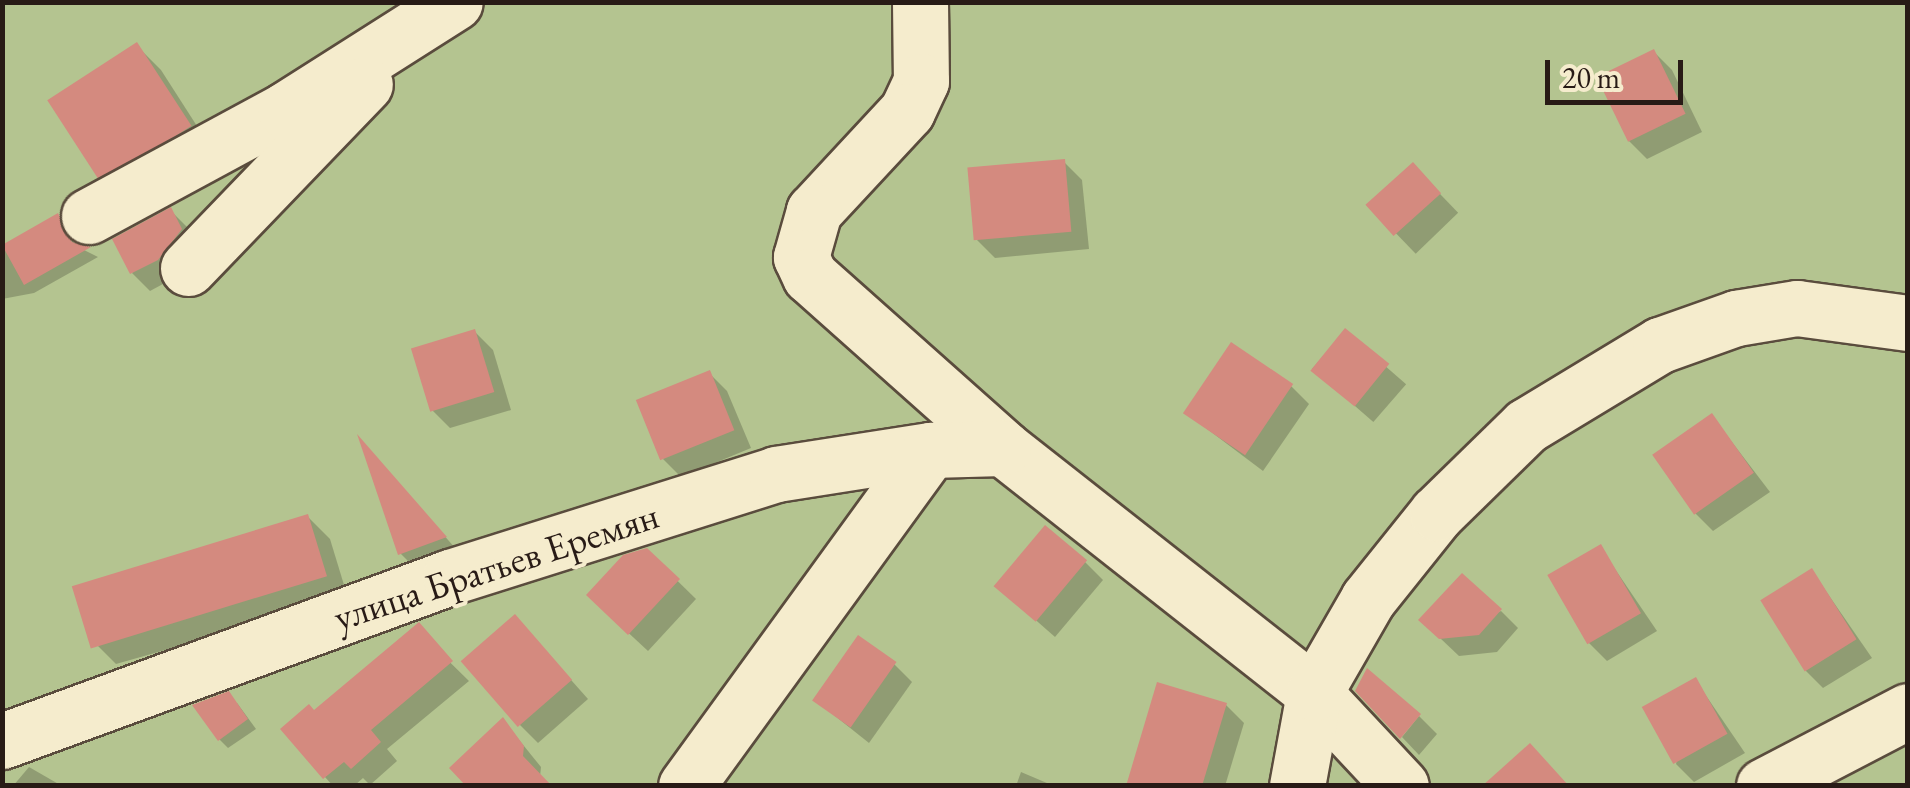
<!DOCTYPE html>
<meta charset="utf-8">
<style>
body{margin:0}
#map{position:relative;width:1910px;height:788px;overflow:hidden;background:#f0e1b2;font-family:"EB Garamond",serif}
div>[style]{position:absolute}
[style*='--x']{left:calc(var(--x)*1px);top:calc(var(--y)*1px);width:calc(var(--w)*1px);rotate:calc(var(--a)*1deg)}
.green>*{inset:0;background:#b4c490;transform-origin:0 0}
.shadow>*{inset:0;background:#0003;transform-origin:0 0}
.building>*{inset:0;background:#d48a7f;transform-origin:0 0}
.roads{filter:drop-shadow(2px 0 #5a4c3d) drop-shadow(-2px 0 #5a4c3d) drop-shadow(0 2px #5a4c3d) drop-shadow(0 -2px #5a4c3d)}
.minor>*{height:55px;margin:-27.5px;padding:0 27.5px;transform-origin:27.5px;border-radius:27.5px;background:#f5eccd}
span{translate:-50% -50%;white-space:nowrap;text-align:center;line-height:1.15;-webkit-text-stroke:8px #f5eccd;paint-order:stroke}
.street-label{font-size:38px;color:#281b16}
.frame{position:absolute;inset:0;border:5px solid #281b16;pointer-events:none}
.scale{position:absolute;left:1545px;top:60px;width:138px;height:45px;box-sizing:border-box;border:5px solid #281b16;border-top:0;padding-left:12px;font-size:30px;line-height:35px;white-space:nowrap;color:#281b16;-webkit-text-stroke:8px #f5eccd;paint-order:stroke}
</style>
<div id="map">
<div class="green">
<i style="left:3px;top:3px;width:1904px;height:782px"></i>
</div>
<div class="shadow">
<i style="clip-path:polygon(136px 45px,161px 70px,213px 151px,123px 200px,98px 175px)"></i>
<i style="clip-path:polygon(1654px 52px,1672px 70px,1702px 132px,1647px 159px,1629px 141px)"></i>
<i style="clip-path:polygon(1064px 162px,1082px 180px,1089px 249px,995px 258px,977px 240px)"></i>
<i style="left:1413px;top:166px;width:65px;height:59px;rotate:46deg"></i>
<i style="clip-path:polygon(170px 210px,188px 228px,176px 277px,150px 291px,132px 273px)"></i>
<i style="clip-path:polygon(58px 216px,76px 246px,98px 257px,34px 293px,2px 299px,2px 248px)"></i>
<i style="left:1345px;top:331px;width:81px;height:50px;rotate:41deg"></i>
<i style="clip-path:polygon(475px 332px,493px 350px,511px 410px,450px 428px,432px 410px)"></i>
<i style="clip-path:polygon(709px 373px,727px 391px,751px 448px,681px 477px,663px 459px)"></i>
<i style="clip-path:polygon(1291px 386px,1309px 404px,1263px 471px,1186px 413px)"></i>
<i style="clip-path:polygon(1712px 416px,1770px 492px,1713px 531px,1695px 513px)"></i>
<i style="clip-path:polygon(375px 456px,462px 556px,418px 571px,400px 553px)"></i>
<i style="clip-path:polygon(308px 517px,330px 539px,348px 598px,116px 664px,93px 641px)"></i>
<i style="clip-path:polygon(1600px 547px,1657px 631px,1607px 661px,1589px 643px)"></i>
<i style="clip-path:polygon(646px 550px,696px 599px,648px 651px,607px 613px)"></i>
<i style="clip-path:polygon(1085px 562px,1103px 580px,1055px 637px,997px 586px)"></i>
<i style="clip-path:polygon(1812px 571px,1872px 658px,1823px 688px,1805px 670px)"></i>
<i style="clip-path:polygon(1501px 611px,1518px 628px,1497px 652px,1459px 656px,1440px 638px)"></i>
<i style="clip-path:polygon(414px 627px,469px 681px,387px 749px,397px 761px,370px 785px,363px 778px,354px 786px,333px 786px,325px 777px,314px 713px)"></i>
<i style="clip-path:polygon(532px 636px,588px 699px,538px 743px,520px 725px)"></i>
<i style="clip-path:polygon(894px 664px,912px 682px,869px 743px,815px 700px)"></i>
<i style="clip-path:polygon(1696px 681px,1745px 753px,1694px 782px,1676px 764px)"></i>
<i style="clip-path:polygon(237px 703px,256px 729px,228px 748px,219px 739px)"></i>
<i style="clip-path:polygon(1226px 705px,1244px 723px,1225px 786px,1193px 786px)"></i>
<i style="clip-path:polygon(1419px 716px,1437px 734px,1419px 755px,1402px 737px)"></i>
<i style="clip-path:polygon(503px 720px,541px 767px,540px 777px,469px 786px)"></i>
<i style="clip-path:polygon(29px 767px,62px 786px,13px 786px)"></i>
<i style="clip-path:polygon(1021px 772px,1054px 786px,1016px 786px)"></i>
</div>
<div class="building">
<i style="left:137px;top:42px;width:100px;height:107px;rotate:57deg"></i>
<i style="left:1654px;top:49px;width:72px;height:64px;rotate:64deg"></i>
<i style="left:1065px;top:159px;width:73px;height:98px;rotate:85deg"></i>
<i style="left:1413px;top:162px;width:42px;height:64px;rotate:48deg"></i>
<i style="clip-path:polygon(171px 207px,182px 229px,158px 260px,130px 274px,112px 239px)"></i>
<i style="clip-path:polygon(58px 213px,72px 242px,91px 247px,24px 285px,2px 245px)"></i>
<i style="left:1345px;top:328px;width:57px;height:55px;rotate:39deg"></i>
<i style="left:475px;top:329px;width:66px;height:67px;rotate:73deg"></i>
<i style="left:1231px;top:342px;width:75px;height:86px;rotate:34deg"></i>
<i style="left:710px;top:370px;width:65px;height:80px;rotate:68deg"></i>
<i style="left:1712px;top:413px;width:73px;height:73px;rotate:55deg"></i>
<i style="clip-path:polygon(357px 434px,447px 537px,398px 555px)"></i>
<i style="left:308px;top:514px;width:65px;height:247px;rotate:73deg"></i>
<i style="left:1045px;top:525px;width:55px;height:80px;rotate:40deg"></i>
<i style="left:1601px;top:544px;width:80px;height:62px;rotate:60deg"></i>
<i style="clip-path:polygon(647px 548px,680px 579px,628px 635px,586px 595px,623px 555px)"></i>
<i style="left:1812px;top:568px;width:84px;height:61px;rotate:58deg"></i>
<i style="clip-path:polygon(1462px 573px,1502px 609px,1479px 635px,1439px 639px,1418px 620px)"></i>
<i style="left:515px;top:614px;width:87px;height:72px;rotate:49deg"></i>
<i style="clip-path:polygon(419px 622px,453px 661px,371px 730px,381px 742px,351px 769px,344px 762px,323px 779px,280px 729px,309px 704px,314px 710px)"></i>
<i style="left:858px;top:635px;width:47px;height:80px;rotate:35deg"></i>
<i style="clip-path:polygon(1367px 668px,1421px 714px,1400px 739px,1355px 691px)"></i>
<i style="left:1696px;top:677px;width:65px;height:62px;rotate:61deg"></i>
<i style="clip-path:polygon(1157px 682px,1227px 703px,1202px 786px,1126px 786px)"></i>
<i style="clip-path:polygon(229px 691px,248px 719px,218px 741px,192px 705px)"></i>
<i style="clip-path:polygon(503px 717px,524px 746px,523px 756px,552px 786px,466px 786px,449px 768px)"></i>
<i style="clip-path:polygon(1530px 743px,1569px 786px,1482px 786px)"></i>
</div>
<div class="roads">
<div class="minor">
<i style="--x:920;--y:2;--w:79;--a:89.3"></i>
<i style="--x:921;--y:81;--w:33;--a:115"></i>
<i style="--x:907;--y:111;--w:137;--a:132.9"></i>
<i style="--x:814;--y:211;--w:48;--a:105.8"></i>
<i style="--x:801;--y:257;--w:21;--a:65"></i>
<i style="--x:810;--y:276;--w:259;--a:41.7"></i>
<i style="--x:1003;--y:448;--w:396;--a:38.2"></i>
<i style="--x:1314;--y:693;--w:127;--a:46.9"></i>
<i style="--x:89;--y:216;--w:223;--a:-28.4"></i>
<i style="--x:285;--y:110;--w:201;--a:-32.4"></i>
<i style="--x:188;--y:268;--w:255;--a:-46.1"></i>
<i style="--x:2;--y:741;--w:477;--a:-20.1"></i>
<i style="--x:450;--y:577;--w:342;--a:-17.5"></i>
<i style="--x:776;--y:474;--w:156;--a:-8.9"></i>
<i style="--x:930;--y:450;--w:73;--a:-1.6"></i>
<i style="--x:686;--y:786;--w:415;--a:-54"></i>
<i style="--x:1297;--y:786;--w:95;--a:-79.6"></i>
<i style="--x:1314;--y:693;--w:108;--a:-60.1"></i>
<i style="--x:1368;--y:599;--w:110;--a:-51.3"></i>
<i style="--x:1437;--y:513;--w:124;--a:-44.3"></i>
<i style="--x:1526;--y:426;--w:157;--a:-31.2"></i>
<i style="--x:1660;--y:345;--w:81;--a:-19.6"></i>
<i style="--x:1736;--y:318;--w:62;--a:-9.3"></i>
<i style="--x:1797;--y:308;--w:112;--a:7.7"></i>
<i style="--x:1764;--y:786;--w:162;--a:-27.5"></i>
</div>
</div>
<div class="street-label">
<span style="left:496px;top:566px;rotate:-18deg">улица Братьев Еремян</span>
</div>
<div class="frame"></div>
<div class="scale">20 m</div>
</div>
